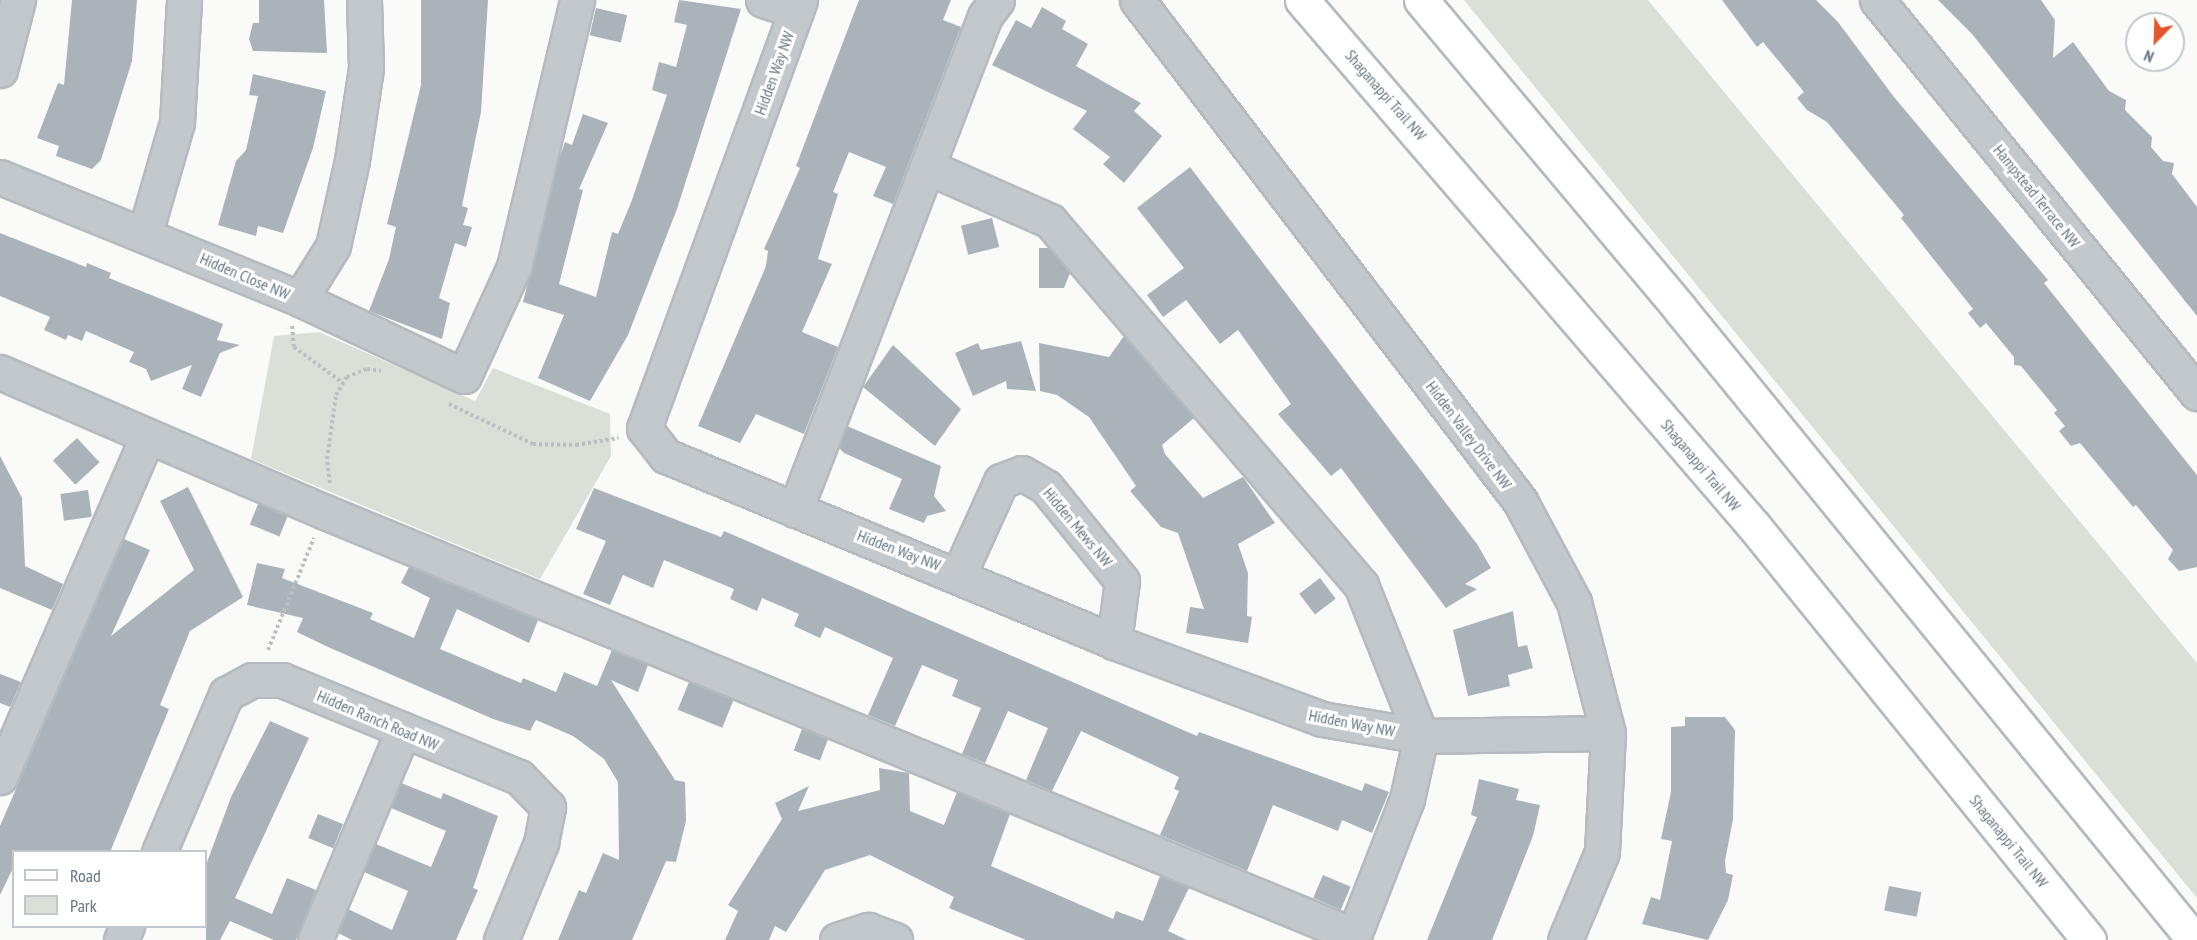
<!DOCTYPE html>
<style>
body{margin:0}
#map{position:relative;width:2197px;height:940px;overflow:hidden;background:#fafaf8;font-family:"PT Sans Narrow",sans-serif}
div>[style]{position:absolute}
[style*='--x']{left:calc(var(--x)*1px);top:calc(var(--y)*1px);width:calc(var(--w)*1px);rotate:calc(var(--a)*1deg)}
.green>*{inset:0;background:#dadfd7}
.building>*{inset:0;background:#aab3b9;transform-origin:0 0}
.path>*{height:4px;margin-top:-2px;transform-origin:0;background:repeating-linear-gradient(90deg,#bbbfc2 0 3px,transparent 0 6px)}
.roads{filter:drop-shadow(2px 0 #b5babe) drop-shadow(-2px 0 #b5babe) drop-shadow(0 2px #b5babe) drop-shadow(0 -2px #b5babe)}
.minor>*{height:33px;margin:-16.5px;padding:0 16.5px;transform-origin:16.5px;border-radius:16.5px;background:#c3c8cc}
.major>*{height:33px;margin:-16.5px;padding:0 16.5px;transform-origin:16.5px;border-radius:16.5px;background:#fff}
span{translate:-50% -50%;white-space:nowrap;text-align:center;line-height:1.15;-webkit-text-stroke:6px #fff;paint-order:stroke}
.street-label{font-size:16px;color:#657683}
.legend{position:absolute;left:12px;top:850px;width:195px;height:78px;box-sizing:border-box;background:#fff;border:2px solid #c1c8cd;margin:0;padding:8px 10px;list-style:none;font-size:18px;color:#657683}
.legend li{display:flex;align-items:center;gap:12px;height:30px}
.legend b{width:30px;border:2px solid #c1c8cd}
.north{position:absolute;left:2125px;top:12px;width:60px;height:60px;box-sizing:border-box;background:#fff;border:2px solid #c1c8cd;border-radius:50%;rotate:203deg;font-size:16px;font-weight:700;line-height:24px;text-align:center;color:#657683}
.north::after{content:'';display:block;margin:auto;width:21px;height:27px;background:#e4572e;clip-path:polygon(50% 0,100% 100%,50% 72%,0 100%)}
</style>
<div id="map">
<div class="green">
<i style="clip-path:polygon(1464px 0,1648px 0,2197px 663px,2197px 898px)"></i>
<i style="clip-path:polygon(319px 332px,475px 401px,493px 368px,610px 414px,611px 456px,540px 579px,251px 459px,274px 336px)"></i>
</div>
<div class="building">
<i style="clip-path:polygon(72px 0,137px 0,132px 61px,101px 160px,92px 169px,56px 156px,59px 146px,37px 138px,58px 83px,64px 85px)"></i>
<i style="clip-path:polygon(259px 0,324px 0,327px 53px,253px 51px,249px 39px,253px 23px,259px 23px)"></i>
<i style="clip-path:polygon(421px 0,488px 0,481px 112px,462px 206px,468px 208px,463px 225px,472px 227px,466px 247px,455px 243px,439px 298px,450px 303px,442px 339px,369px 311px,389px 259px,396px 227px,387px 224px,421px 85px)"></i>
<i style="clip-path:polygon(679px 0,741px 9px,677px 209px,628px 335px,590px 401px,538px 378px,564px 315px,523px 302px,559px 159px,565px 142px,572px 145px,583px 114px,608px 123px,579px 189px,583px 190px,559px 284px,596px 297px,612px 232px,618px 234px,632px 200px,667px 95px,652px 90px,659px 62px,676px 67px,687px 25px,674px 22px)"></i>
<i style="clip-path:polygon(859px 0,951px 0,943px 20px,961px 27px,893px 204px,873px 196px,886px 167px,849px 152px,833px 192px,838px 194px,818px 259px,832px 264px,802px 332px,838px 347px,804px 434px,756px 414px,740px 443px,698px 426px,766px 266px,768px 251px,764px 249px,800px 168px,796px 166px)"></i>
<i style="clip-path:polygon(1722px 0,1816px 0,1838px 22px,1894px 97px,2048px 280px,2044px 283px,2197px 475px,2197px 567px,2179px 571px,2168px 559px,2173px 550px,2136px 505px,2133px 507px,2080px 443px,2071px 446px,2059px 431px,2065px 426px,2054px 413px,2057px 410px,2021px 366px,2014px 365px,2014px 357px,1986px 323px,1980px 328px,1968px 313px,1973px 309px,1901px 218px,1904px 215px,1827px 122px,1807px 110px,1797px 98px,1804px 92px,1763px 42px,1757px 47px)"></i>
<i style="clip-path:polygon(1938px 0,2041px 0,2055px 20px,2053px 58px,2073px 42px,2109px 91px,2126px 100px,2125px 110px,2152px 137px,2151px 147px,2163px 161px,2174px 163px,2172px 174px,2197px 207px,2197px 316px,1972px 34px)"></i>
<i style="clip-path:polygon(1042px 7px,1066px 21px,1062px 29px,1088px 44px,1076px 66px,1141px 103px,1134px 111px,1162px 136px,1124px 183px,1103px 164px,1110px 157px,1073px 129px,1087px 111px,992px 65px,1016px 20px,1031px 28px)"></i>
<i style="left:596px;top:8px;width:32px;height:28px;rotate:13deg"></i>
<i style="clip-path:polygon(253px 74px,326px 91px,313px 148px,283px 233px,258px 226px,256px 236px,218px 225px,236px 161px,246px 150px,258px 96px,249px 95px)"></i>
<i style="clip-path:polygon(1190px 167px,1477px 544px,1491px 568px,1465px 584px,1477px 589px,1446px 608px,1341px 468px,1331px 476px,1278px 414px,1291px 404px,1238px 330px,1220px 344px,1186px 300px,1163px 317px,1147px 295px,1184px 268px,1137px 208px)"></i>
<i style="left:992px;top:218px;width:30px;height:32px;rotate:76deg"></i>
<i style="clip-path:polygon(0 233px,86px 267px,87px 263px,111px 273px,109px 278px,223px 324px,217px 340px,240px 345px,220px 353px,201px 397px,182px 389px,192px 365px,151px 381px,146px 369px,129px 362px,134px 352px,86px 331px,82px 341px,68px 335px,66px 340px,44px 330px,50px 317px,0 296px)"></i>
<i style="clip-path:polygon(1039px 248px,1049px 248px,1070px 273px,1064px 288px,1039px 288px)"></i>
<i style="clip-path:polygon(1124px 336px,1194px 418px,1162px 445px,1165px 454px,1203px 498px,1243px 477px,1275px 523px,1238px 544px,1248px 573px,1247px 616px,1252px 617px,1248px 643px,1186px 633px,1190px 607px,1204px 609px,1178px 533px,1161px 527px,1130px 491px,1136px 486px,1089px 417px,1057px 395px,1040px 391px,1039px 343px,1109px 357px)"></i>
<i style="clip-path:polygon(1021px 341px,1036px 391px,1007px 389px,1006px 381px,973px 396px,955px 353px,978px 343px,981px 350px)"></i>
<i style="clip-path:polygon(893px 345px,961px 409px,935px 446px,863px 387px)"></i>
<i style="clip-path:polygon(847px 426px,941px 466px,934px 496px,946px 511px,927px 516px,924px 523px,889px 509px,902px 479px,844px 453px,839px 448px)"></i>
<i style="left:77px;top:438px;width:33px;height:33px;rotate:47deg"></i>
<i style="clip-path:polygon(0 456px,22px 498px,25px 566px,63px 584px,52px 610px,0 588px)"></i>
<i style="clip-path:polygon(188px 487px,243px 597px,190px 631px,160px 705px,169px 709px,110px 852px,14px 852px,14px 866px,0 895px,0 826px,124px 539px,150px 550px,111px 636px,194px 570px,160px 501px)"></i>
<i style="clip-path:polygon(594px 488px,721px 537px,724px 531px,1197px 736px,1199px 732px,1362px 791px,1365px 783px,1389px 792px,1372px 833px,1342px 820px,1338px 831px,1273px 805px,1247px 871px,1160px 835px,1179px 791px,1174px 789px,1179px 777px,1081px 731px,1052px 791px,1026px 780px,1048px 728px,1008px 711px,985px 763px,962px 754px,981px 708px,952px 696px,958px 680px,922px 665px,895px 726px,868px 715px,893px 658px,825px 627px,820px 638px,794px 626px,799px 614px,762px 598px,757px 611px,730px 599px,734px 589px,664px 560px,653px 588px,623px 575px,610px 605px,583px 594px,606px 541px,576px 529px)"></i>
<i style="left:88px;top:490px;width:27px;height:28px;rotate:82deg"></i>
<i style="left:258px;top:504px;width:32px;height:22px;rotate:22deg"></i>
<i style="clip-path:polygon(257px 563px,285px 569px,282px 578px,373px 613px,370px 619px,414px 638px,430px 598px,401px 583px,409px 567px,538px 620px,529px 643px,457px 609px,440px 649px,521px 683px,523px 678px,556px 692px,564px 672px,597px 686px,612px 650px,648px 665px,638px 692px,611px 680px,675px 780px,685px 782px,686px 821px,676px 862px,666px 861px,632px 940px,558px 940px,579px 890px,586px 893px,603px 853px,619px 860px,618px 782px,604px 759px,573px 736px,536px 720px,530px 731px,493px 719px,328px 647px,297px 632px,303px 618px,247px 605px)"></i>
<i style="left:1320px;top:578px;width:26px;height:26px;rotate:53deg"></i>
<i style="clip-path:polygon(1513px 611px,1518px 647px,1527px 645px,1533px 668px,1508px 675px,1510px 686px,1468px 696px,1453px 630px)"></i>
<i style="clip-path:polygon(0 674px,21px 682px,10px 707px,0 703px)"></i>
<i style="left:689px;top:682px;width:48px;height:30px;rotate:22deg"></i>
<i style="clip-path:polygon(1685px 717px,1725px 717px,1735px 730px,1733px 819px,1725px 861px,1726px 873px,1733px 875px,1728px 900px,1708px 940px,1642px 924px,1651px 897px,1660px 900px,1672px 841px,1661px 839px,1671px 792px,1671px 727px,1685px 726px)"></i>
<i style="clip-path:polygon(270px 721px,309px 738px,235px 898px,272px 914px,287px 878px,316px 890px,296px 940px,274px 940px,230px 921px,220px 940px,206px 940px,206px 865px,231px 797px)"></i>
<i style="left:802px;top:729px;width:28px;height:23px;rotate:21deg"></i>
<i style="clip-path:polygon(879px 768px,909px 773px,910px 811px,944px 825px,957px 792px,1010px 814px,991px 866px,1113px 919px,1116px 911px,1143px 921px,1160px 876px,1189px 888px,1168px 931px,1187px 940px,1026px 940px,949px 908px,954px 897px,870px 855px,825px 870px,786px 932px,775px 926px,769px 940px,725px 940px,738px 911px,728px 905px,782px 819px,775px 803px,809px 786px,798px 811px,880px 790px)"></i>
<i style="clip-path:polygon(1479px 779px,1519px 789px,1516px 800px,1540px 805px,1533px 836px,1492px 940px,1427px 940px,1477px 817px,1471px 815px)"></i>
<i style="clip-path:polygon(401px 783px,441px 799px,443px 793px,498px 816px,473px 888px,478px 890px,456px 940px,352px 940px,338px 933px,348px 909px,392px 930px,408px 891px,364px 872px,376px 844px,431px 867px,446px 831px,391px 808px)"></i>
<i style="left:318px;top:814px;width:27px;height:26px;rotate:22deg"></i>
<i style="left:1323px;top:875px;width:30px;height:25px;rotate:23deg"></i>
<i style="left:1889px;top:886px;width:33px;height:25px;rotate:11deg"></i>
</div>
<div class="path">
<i style="--x:292;--y:326;--w:21;--a:85"></i>
<i style="--x:294;--y:347;--w:61;--a:36.3"></i>
<i style="--x:449;--y:404;--w:93;--a:25.5"></i>
<i style="--x:533;--y:444;--w:43;--a:1.3"></i>
<i style="--x:576;--y:445;--w:43;--a:-9.5"></i>
<i style="--x:330;--y:483;--w:24;--a:-97"></i>
<i style="--x:327;--y:459;--w:65;--a:-82"></i>
<i style="--x:336;--y:395;--w:21;--a:-59"></i>
<i style="--x:347;--y:377;--w:22;--a:-22"></i>
<i style="--x:367;--y:369;--w:14;--a:8"></i>
<i style="--x:268;--y:650;--w:121;--a:-67.7"></i>
</div>
<div class="roads">
<div class="minor">
<i style="--x:763;--y:0;--w:35;--a:18"></i>
<i style="--x:800;--y:0;--w:456;--a:110"></i>
<i style="--x:644;--y:428;--w:36;--a:52"></i>
<i style="--x:666;--y:456;--w:485;--a:22.5"></i>
<i style="--x:1114;--y:642;--w:222;--a:20.3"></i>
<i style="--x:1322;--y:719;--w:100;--a:9.7"></i>
<i style="--x:1421;--y:736;--w:187;--a:-0.9"></i>
<i style="--x:1137;--y:0;--w:631;--a:52.6"></i>
<i style="--x:1520;--y:501;--w:115;--a:61.9"></i>
<i style="--x:1574;--y:602;--w:135;--a:75.5"></i>
<i style="--x:1608;--y:733;--w:119;--a:92.9"></i>
<i style="--x:1602;--y:852;--w:95;--a:112.8"></i>
<i style="--x:1877;--y:0;--w:507;--a:50.85"></i>
<i style="--x:0;--y:70;--w:72;--a:-75.6"></i>
<i style="--x:930;--y:168;--w:131;--a:23.8"></i>
<i style="--x:1050;--y:221;--w:479;--a:49.5"></i>
<i style="--x:1361;--y:585;--w:162;--a:68.3"></i>
<i style="--x:1421;--y:736;--w:65;--a:102.5"></i>
<i style="--x:1407;--y:799;--w:151;--a:111.3"></i>
<i style="--x:0;--y:177;--w:324;--a:22.1"></i>
<i style="--x:300;--y:299;--w:62;--a:-58.1"></i>
<i style="--x:333;--y:246;--w:88;--a:-77.5"></i>
<i style="--x:352;--y:160;--w:93;--a:-81.3"></i>
<i style="--x:366;--y:68;--w:68;--a:-91.7"></i>
<i style="--x:145;--y:233;--w:116;--a:-73.9"></i>
<i style="--x:177;--y:122;--w:122;--a:-86.7"></i>
<i style="--x:300;--y:299;--w:181;--a:25.2"></i>
<i style="--x:464;--y:376;--w:120;--a:-65.4"></i>
<i style="--x:514;--y:267;--w:274;--a:-76.7"></i>
<i style="--x:0;--y:372;--w:354;--a:23.3"></i>
<i style="--x:325;--y:512;--w:1112;--a:22.37"></i>
<i style="--x:795;--y:510;--w:529;--a:-68.96"></i>
<i style="--x:985;--y:16;--w:20;--a:-53"></i>
<i style="--x:959;--y:574;--w:102;--a:-65.7"></i>
<i style="--x:1001;--y:481;--w:22;--a:-21"></i>
<i style="--x:1022;--y:473;--w:28;--a:30"></i>
<i style="--x:1046;--y:487;--w:121;--a:51"></i>
<i style="--x:1122;--y:581;--w:62;--a:97.5"></i>
<i style="--x:0;--y:777;--w:369;--a:-66.6"></i>
<i style="--x:159;--y:852;--w:172;--a:-67"></i>
<i style="--x:226;--y:694;--w:30;--a:-28"></i>
<i style="--x:252;--y:680;--w:30;--a:0"></i>
<i style="--x:282;--y:680;--w:256;--a:22.3"></i>
<i style="--x:519;--y:777;--w:42;--a:46"></i>
<i style="--x:548;--y:807;--w:37;--a:101"></i>
<i style="--x:541;--y:843;--w:105;--a:112.4"></i>
<i style="--x:121;--y:940;--w:15;--a:-67"></i>
<i style="--x:315;--y:940;--w:227;--a:-67.2"></i>
<i style="--x:837;--y:940;--w:33;--a:-18"></i>
<i style="--x:868;--y:930;--w:29;--a:20"></i>
</div>
<div class="major">
<i style="--x:1302;--y:0;--w:692;--a:49.34"></i>
<i style="--x:1753;--y:525;--w:534;--a:51.01"></i>
<i style="--x:1421;--y:0;--w:403;--a:50"></i>
<i style="--x:1680;--y:309;--w:814;--a:50.83"></i>
</div>
</div>
<div class="street-label">
<span style="left:774px;top:73px;rotate:-70deg">Hidden Way NW</span>
<span style="left:1386px;top:95px;rotate:49deg">Shaganappi Trail NW</span>
<span style="left:2037px;top:196px;rotate:51deg">Hampstead Terrace NW</span>
<span style="left:245px;top:276px;rotate:23deg">Hidden Close NW</span>
<span style="left:1469px;top:435px;rotate:53deg">Hidden Valley Drive NW</span>
<span style="left:1701px;top:465px;rotate:50deg">Shaganappi Trail NW</span>
<span style="left:1078px;top:527px;rotate:50deg">Hidden Mews NW</span>
<span style="left:899px;top:550px;rotate:21deg">Hidden Way NW</span>
<span style="left:378px;top:720px;rotate:23deg">Hidden Ranch Road NW</span>
<span style="left:1352px;top:723px;rotate:11deg">Hidden Way NW</span>
<span style="left:2009px;top:841px;rotate:51deg">Shaganappi Trail NW</span>
</div>
<ul class="legend">
<li><b style="height:8px;background:#fff"></b>Road</li>
<li><b style="height:16px;background:#dadfd7"></b>Park</li>
</ul>
<div class="north">N</div>
</div>
